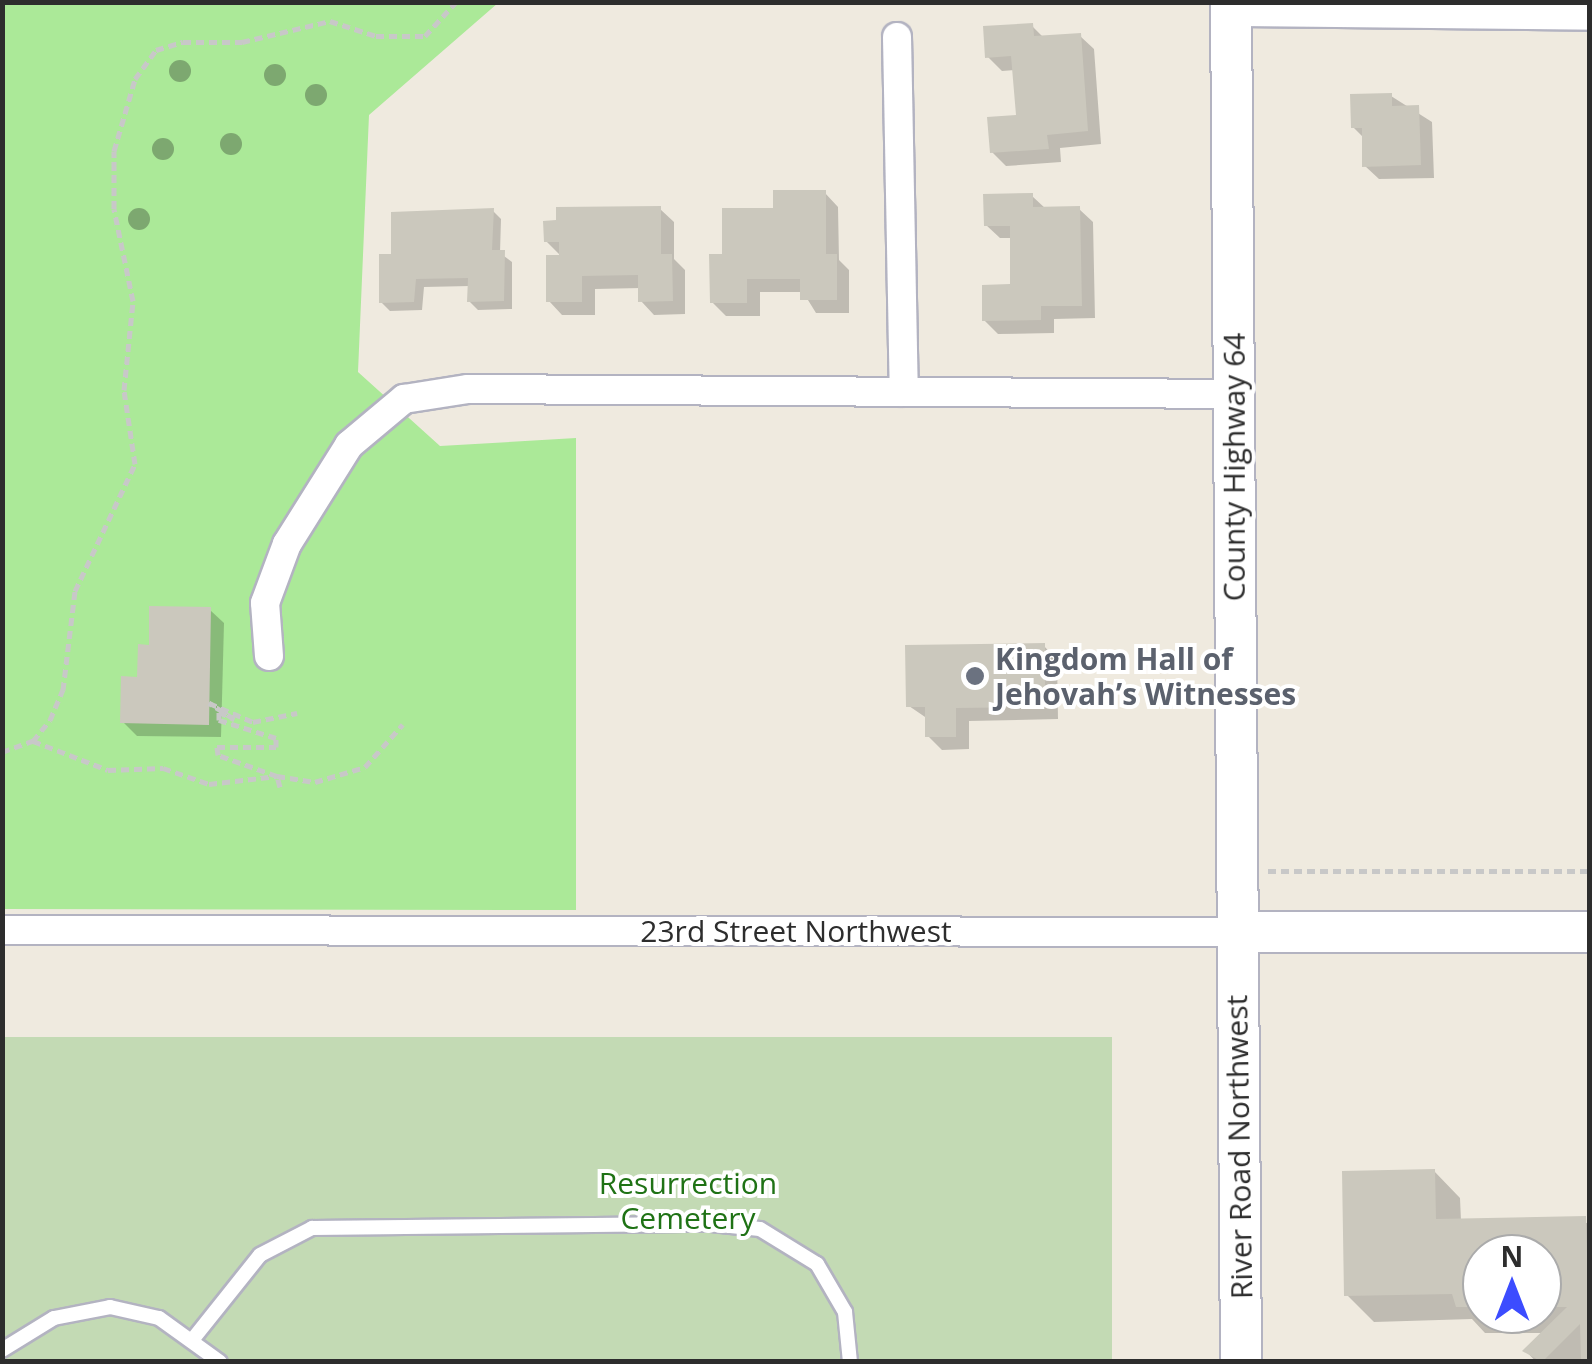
<!DOCTYPE html>
<meta charset="utf-8">
<style>
body{margin:0}
#map{position:relative;width:1592px;height:1364px;overflow:hidden;background:#efeadf;font-family:"Open Sans",sans-serif}
div>[style]{position:absolute}
[style*='--x']{left:calc(var(--x)*1px);top:calc(var(--y)*1px);width:calc(var(--w)*1px);rotate:calc(var(--a)*1deg)}
.green>*{inset:0;background:#abe998}
.cemetery>*{inset:0;background:#c3dab4;transform-origin:0 0}
.shadow>*{inset:0;background:#0003}
.building>*{inset:0;background:#cbc8bd}
.path>*{height:5px;margin-top:-2.5px;transform-origin:0;background:repeating-linear-gradient(90deg,#c8c8c8 0 8px,transparent 0 13px)}
.roads{filter:drop-shadow(2px 0 #b3b3c1) drop-shadow(-2px 0 #b3b3c1) drop-shadow(0 2px #b3b3c1) drop-shadow(0 -2px #b3b3c1)}
.lane>*{height:14px;margin:-7px;padding:0 7px;transform-origin:7px;border-radius:7px;background:#fff}
.street>*{height:28px;margin:-14px;padding:0 14px;transform-origin:14px;border-radius:14px;background:#fff}
.secondary>*{height:40px;margin:-20px;padding:0 20px;transform-origin:20px;border-radius:20px;background:#fff}
.trees>*{width:22px;height:22px;margin:-11px;border-radius:50%;background:#7da870}
.dots>*{width:28px;height:28px;translate:-50% -50%;box-sizing:border-box;border:5px solid #fff;border-radius:50%}
span{translate:-50% -50%;white-space:nowrap;text-align:center;line-height:1.15;-webkit-text-stroke:8px #fff;paint-order:stroke}
.street-label{font-size:30px;color:#2d2d2d}
.worship-label{font-size:30px;color:#5b616d;font-weight:700}
.left{translate:0 -50%;text-align:left}
.park-label{font-size:30px;color:#1f7215}
.frame{position:absolute;inset:0;border:5px solid #2d2d2d;pointer-events:none}
.north{position:absolute;left:1462px;top:1234px;width:100px;height:100px;box-sizing:border-box;background:#fff;border:2px solid #ababab;border-radius:50%;rotate:0deg;font-size:28px;font-weight:700;line-height:40px;text-align:center;color:#2d2d2d}
.north::after{content:'';display:block;margin:auto;width:35px;height:45px;background:#3c4cff;clip-path:polygon(50% 0,100% 100%,50% 72%,0 100%)}
</style>
<div id="map">
<div class="green">
<i style="clip-path:polygon(3px 3px,498px 3px,369px 115px,358px 372px,440px 446px,576px 438px,576px 910px,3px 909px)"></i>
</div>
<div class="cemetery">
<i style="left:1112px;top:1037px;width:324px;height:1110px;rotate:90deg"></i>
</div>
<div class="shadow">
<i style="clip-path:polygon(1032px 26px,1044px 38px,1080px 36px,1094px 49px,1101px 144px,1060px 148px,1061px 162px,1006px 166px,992px 152px,1019px 117px,1015px 70px,1002px 71px,988px 57px)"></i>
<i style="clip-path:polygon(1391px 96px,1432px 122px,1434px 178px,1379px 179px,1365px 166px,1364px 138px,1353px 127px)"></i>
<i style="clip-path:polygon(825px 193px,838px 207px,839px 260px,849px 270px,849px 313px,816px 313px,803px 292px,760px 292px,760px 316px,726px 316px,712px 302px,724px 256px,776px 210px)"></i>
<i style="clip-path:polygon(1032px 196px,1046px 209px,1079px 209px,1093px 222px,1095px 318px,1054px 319px,1054px 333px,998px 334px,984px 320px,1013px 287px,1012px 238px,1000px 238px,986px 225px)"></i>
<i style="clip-path:polygon(660px 209px,674px 222px,674px 259px,685px 270px,685px 314px,654px 315px,641px 301px,641px 288px,595px 289px,595px 315px,562px 315px,549px 301px,562px 257px,546px 241px)"></i>
<i style="clip-path:polygon(493px 211px,501px 219px,500px 253px,512px 262px,512px 309px,478px 310px,469px 301px,470px 286px,424px 287px,422px 310px,390px 311px,381px 302px,393px 257px)"></i>
<i style="clip-path:polygon(210px 610px,224px 623px,221px 737px,137px 736px,123px 722px,151px 647px)"></i>
<i style="clip-path:polygon(1044px 646px,1057px 660px,1058px 719px,969px 721px,969px 749px,942px 750px,928px 736px,928px 719px,909px 706px)"></i>
<i style="clip-path:polygon(evenodd,1434px 1171px,1460px 1198px,1461px 1221px,1590px 1223px,1590px 1362px,1536px 1362px,1526px 1351px,1544px 1333px,1485px 1333px,1472px 1319px,1374px 1322px,1347px 1295px,1434px 1171px,1482px 1254px,1542px 1254px,1542px 1314px,1482px 1314px,1482px 1254px)"></i>
</div>
<div class="building">
<i style="clip-path:polygon(1033px 23px,1034px 36px,1081px 33px,1088px 131px,1047px 135px,1049px 149px,990px 153px,987px 117px,1016px 115px,1011px 56px,985px 58px,983px 26px)"></i>
<i style="clip-path:polygon(1392px 93px,1392px 106px,1419px 105px,1421px 165px,1362px 167px,1362px 128px,1351px 128px,1350px 94px)"></i>
<i style="clip-path:polygon(773px 190px,826px 190px,826px 254px,837px 254px,837px 300px,800px 300px,800px 279px,747px 279px,747px 303px,710px 303px,709px 254px,722px 254px,722px 208px,773px 208px)"></i>
<i style="clip-path:polygon(1033px 193px,1033px 207px,1080px 206px,1082px 306px,1041px 306px,1041px 320px,982px 321px,982px 285px,1010px 284px,1010px 226px,984px 226px,983px 194px)"></i>
<i style="clip-path:polygon(661px 206px,661px 254px,672px 254px,673px 301px,638px 302px,638px 275px,582px 276px,582px 302px,546px 302px,546px 255px,559px 255px,559px 242px,544px 242px,543px 221px,556px 220px,556px 207px)"></i>
<i style="clip-path:polygon(494px 208px,492px 250px,505px 250px,504px 301px,467px 302px,468px 278px,416px 279px,414px 302px,379px 303px,379px 254px,391px 254px,391px 212px)"></i>
<i style="clip-path:polygon(149px 606px,211px 607px,209px 725px,120px 723px,121px 676px,137px 677px,138px 644px,149px 645px)"></i>
<i style="clip-path:polygon(1045px 643px,1045px 707px,956px 708px,956px 737px,925px 737px,925px 707px,906px 707px,905px 645px)"></i>
<i style="clip-path:polygon(1435px 1169px,1436px 1219px,1586px 1216px,1590px 1362px,1581px 1362px,1580px 1324px,1542px 1362px,1522px 1351px,1567px 1307px,1542px 1307px,1542px 1254px,1482px 1254px,1482px 1307px,1456px 1307px,1452px 1294px,1344px 1296px,1342px 1171px)"></i>
</div>
<div class="path">
<i style="--x:33;--y:741;--w:80;--a:21.1"></i>
<i style="--x:108;--y:770;--w:55;--a:-2.1"></i>
<i style="--x:163;--y:768;--w:49;--a:19.2"></i>
<i style="--x:209;--y:784;--w:68;--a:-6.7"></i>
<i style="--x:277;--y:776;--w:38;--a:9"></i>
<i style="--x:315;--y:782;--w:52;--a:-16.7"></i>
<i style="--x:365;--y:767;--w:57;--a:-48.5"></i>
<i style="--x:2;--y:752;--w:33;--a:-20"></i>
<i style="--x:33;--y:741;--w:27;--a:-51"></i>
<i style="--x:50;--y:720;--w:33;--a:-67"></i>
<i style="--x:63;--y:690;--w:100;--a:-83.1"></i>
<i style="--x:75;--y:591;--w:140;--a:-64.7"></i>
<i style="--x:135;--y:464;--w:75;--a:-98.5"></i>
<i style="--x:124;--y:390;--w:89;--a:-84.2"></i>
<i style="--x:133;--y:301;--w:94;--a:-101.7"></i>
<i style="--x:114;--y:209;--w:58;--a:-90"></i>
<i style="--x:114;--y:151;--w:75;--a:-73.7"></i>
<i style="--x:135;--y:79;--w:36;--a:-54"></i>
<i style="--x:156;--y:50;--w:28;--a:-17"></i>
<i style="--x:183;--y:42;--w:59;--a:0"></i>
<i style="--x:242;--y:42;--w:90;--a:-13.4"></i>
<i style="--x:330;--y:21;--w:48;--a:18.1"></i>
<i style="--x:376;--y:36;--w:49;--a:0"></i>
<i style="--x:425;--y:36;--w:46;--a:-47.6"></i>
<i style="--x:280;--y:787;--w:11;--a:-105"></i>
<i style="--x:277;--y:776;--w:63;--a:-160.4"></i>
<i style="--x:218;--y:755;--w:8;--a:-97"></i>
<i style="--x:217;--y:747;--w:59;--a:0"></i>
<i style="--x:276;--y:747;--w:9;--a:-90"></i>
<i style="--x:276;--y:738;--w:60;--a:-162.5"></i>
<i style="--x:219;--y:720;--w:8;--a:-90"></i>
<i style="--x:219;--y:712;--w:17;--a:25"></i>
<i style="--x:234;--y:719;--w:30;--a:-147"></i>
<i style="--x:209;--y:703;--w:48;--a:23.4"></i>
<i style="--x:253;--y:722;--w:45;--a:-11.6"></i>
<i style="--x:1268;--y:871;--w:322;--a:0"></i>
</div>
<div class="roads">
<div class="lane">
<i style="--x:193;--y:1339;--w:107;--a:-51.4"></i>
<i style="--x:260;--y:1255;--w:59;--a:-27.4"></i>
<i style="--x:312;--y:1228;--w:399;--a:-0.6"></i>
<i style="--x:711;--y:1224;--w:49;--a:5.8"></i>
<i style="--x:760;--y:1229;--w:67;--a:31.6"></i>
<i style="--x:817;--y:1264;--w:56;--a:59.7"></i>
<i style="--x:845;--y:1312;--w:50;--a:84.3"></i>
<i style="--x:2;--y:1350;--w:61;--a:-31.6"></i>
<i style="--x:54;--y:1318;--w:57;--a:-11.1"></i>
<i style="--x:110;--y:1307;--w:50;--a:12.7"></i>
<i style="--x:159;--y:1318;--w:75;--a:35.8"></i>
</div>
<div class="street">
<i style="--x:1231;--y:12;--w:359;--a:0.6"></i>
<i style="--x:897;--y:37;--w:355;--a:88.9"></i>
<i style="--x:269;--y:656;--w:53;--a:-94.3"></i>
<i style="--x:265;--y:603;--w:63;--a:-69.6"></i>
<i style="--x:287;--y:544;--w:117;--a:-57.9"></i>
<i style="--x:349;--y:445;--w:72;--a:-39.9"></i>
<i style="--x:404;--y:399;--w:65;--a:-8.9"></i>
<i style="--x:468;--y:389;--w:767;--a:0.37"></i>
<i style="--x:2;--y:930;--w:1235;--a:0.09"></i>
</div>
<div class="secondary">
<i style="--x:1231;--y:2;--w:1360;--a:89.58"></i>
<i style="--x:1237;--y:932;--w:353;--a:0"></i>
</div>
</div>
<div class="trees">
<i style="left:180px;top:71px"></i>
<i style="left:275px;top:75px"></i>
<i style="left:316px;top:95px"></i>
<i style="left:231px;top:144px"></i>
<i style="left:163px;top:149px"></i>
<i style="left:139px;top:219px"></i>
</div>
<div class="dots">
<i style="left:975px;top:676px;background:#6b7280"></i>
</div>
<div class="street-label">
<span style="left:1234px;top:467px;rotate:-90deg">County Highway 64</span>
<span style="left:796px;top:931px">23rd Street Northwest</span>
<span style="left:1239px;top:1147px;rotate:-91deg">River Road Northwest</span>
</div>
<div class="worship-label">
<span class="left" style="left:995px;top:676px">Kingdom Hall of<br>Jehovah’s Witnesses</span>
</div>
<div class="park-label">
<span style="left:688px;top:1200px">Resurrection<br>Cemetery</span>
</div>
<div class="frame"></div>
<div class="north">N</div>
</div>
